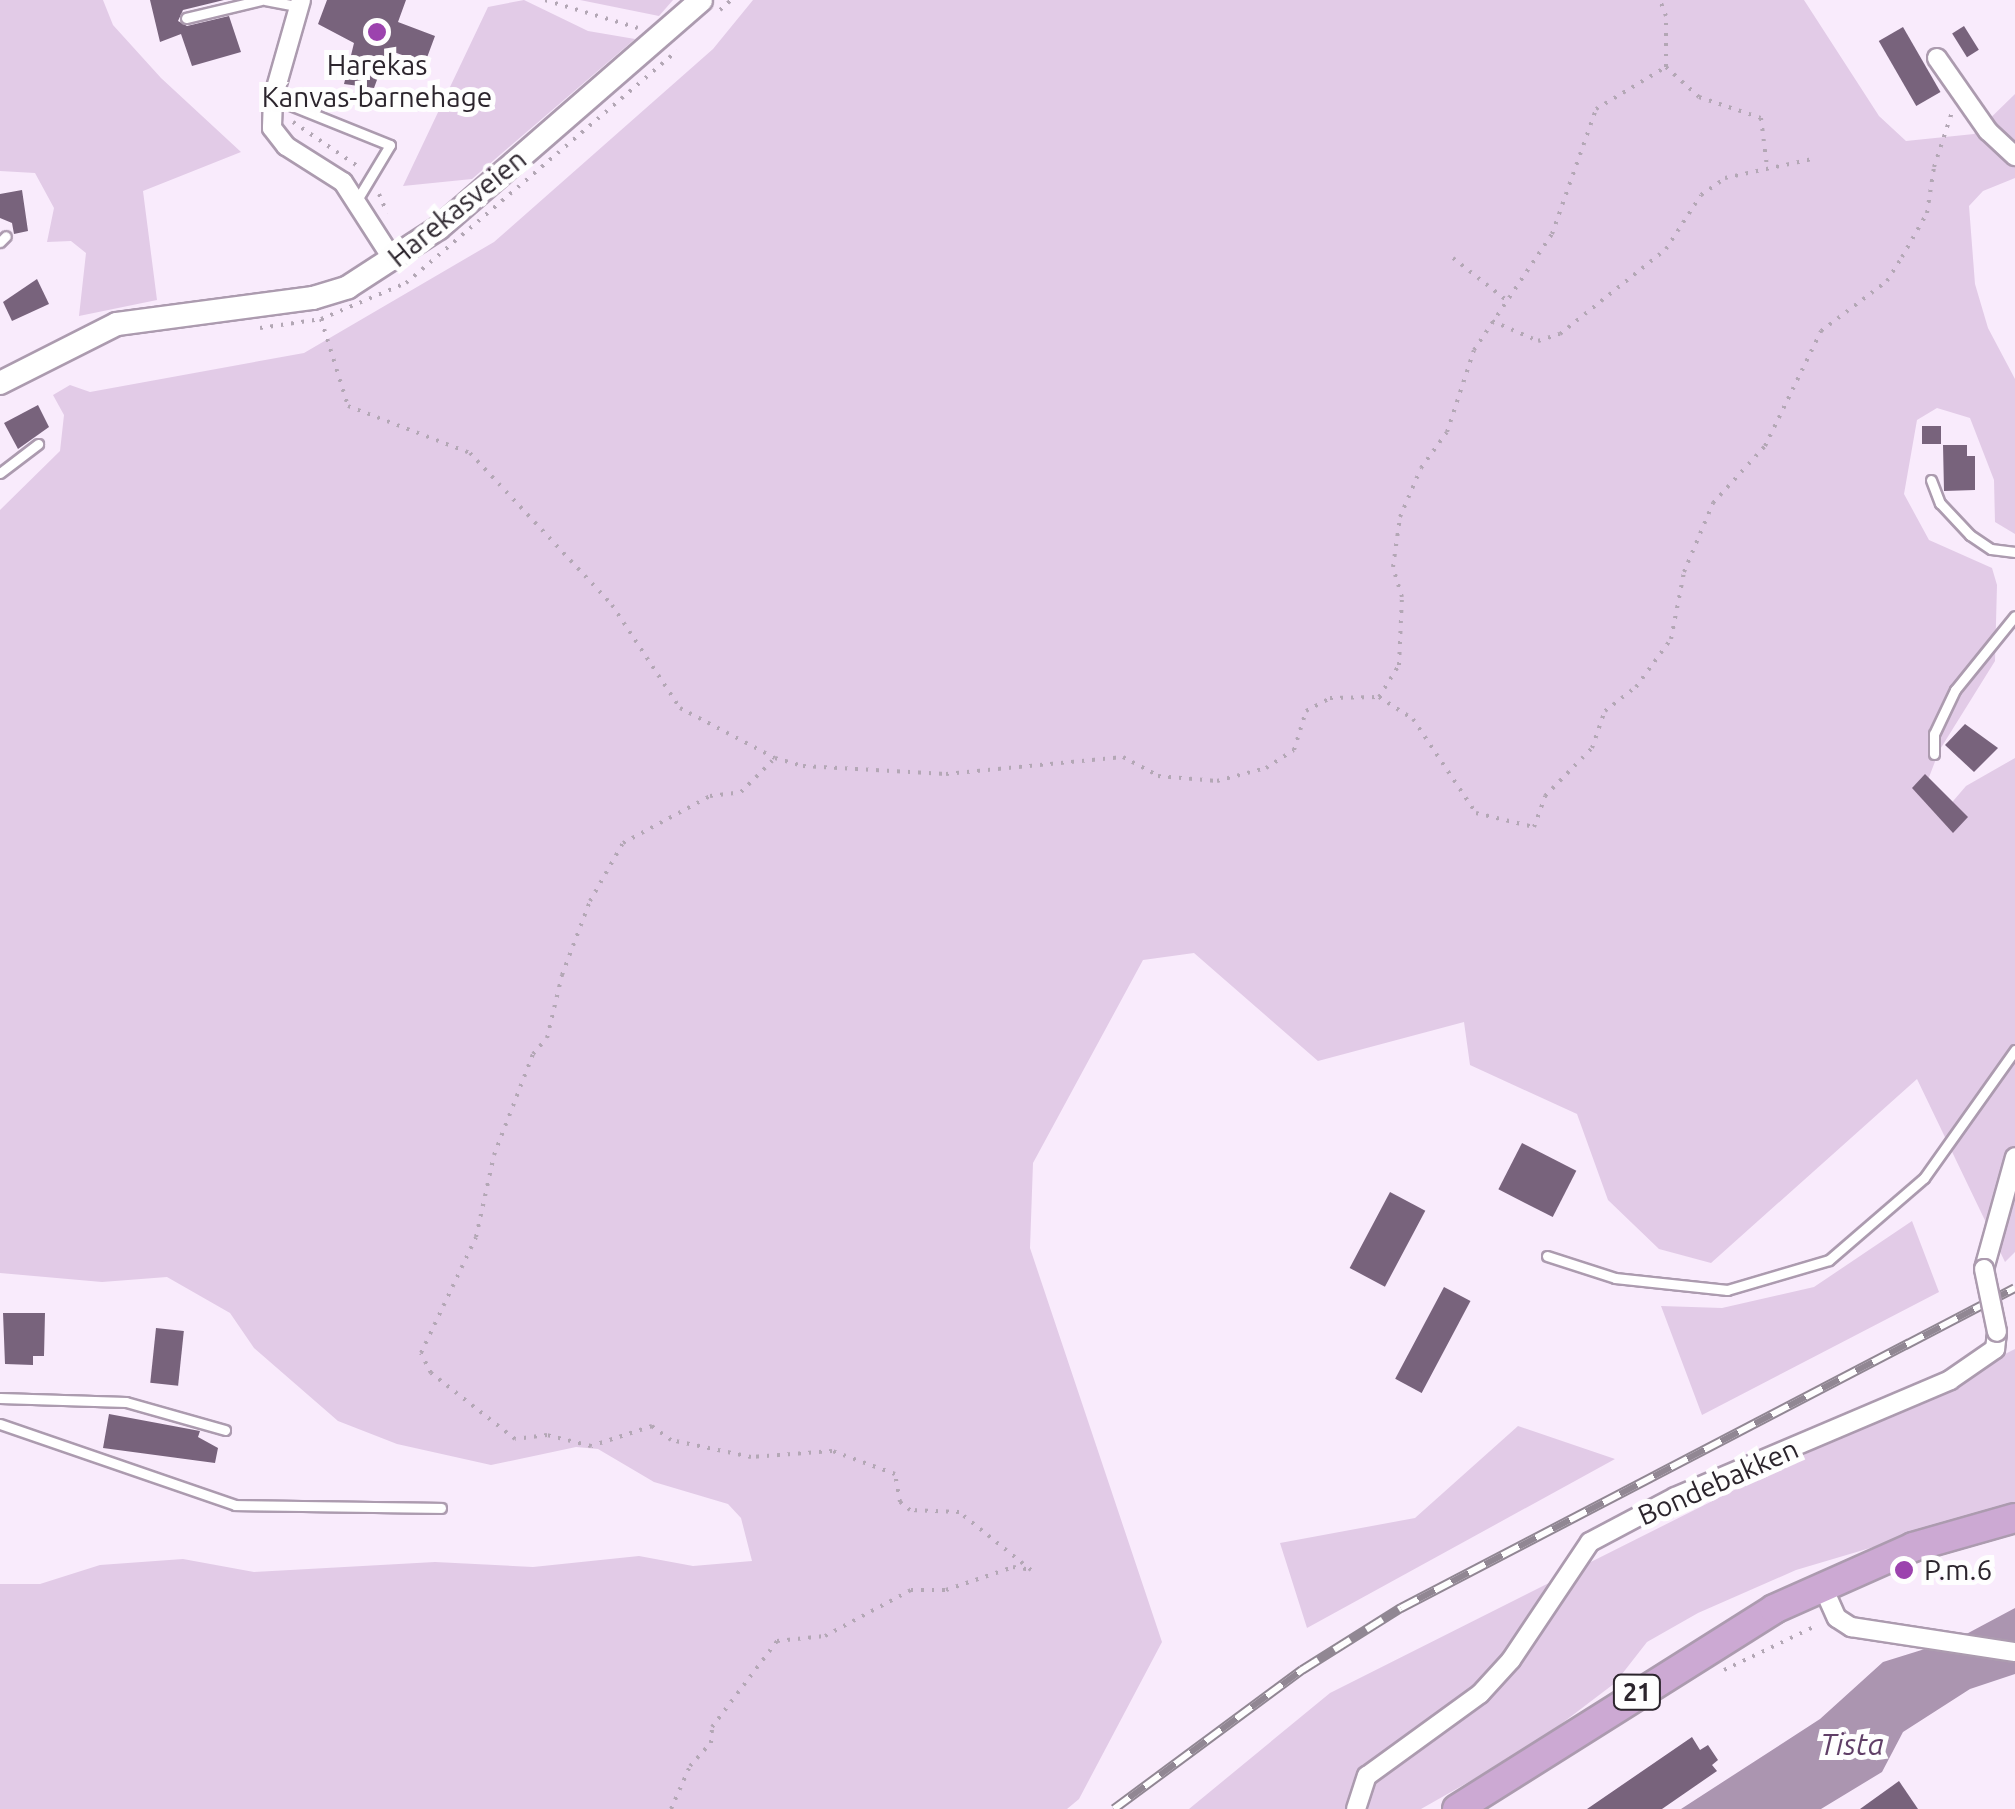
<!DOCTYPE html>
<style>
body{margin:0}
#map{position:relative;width:2015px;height:1809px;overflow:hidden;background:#f9ebfc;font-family:Ubuntu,sans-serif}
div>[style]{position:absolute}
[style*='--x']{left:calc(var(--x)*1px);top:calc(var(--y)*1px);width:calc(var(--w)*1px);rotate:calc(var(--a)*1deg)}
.green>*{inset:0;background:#e2cbe7}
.water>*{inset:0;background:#ab95b0}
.building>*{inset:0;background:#78637c;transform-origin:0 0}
.path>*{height:4px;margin-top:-2px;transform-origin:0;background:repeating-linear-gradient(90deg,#b3a7b5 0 2.5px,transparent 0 10.5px)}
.roads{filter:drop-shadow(2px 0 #ac9baf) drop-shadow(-2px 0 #ac9baf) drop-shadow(0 2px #ac9baf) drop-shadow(0 -2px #ac9baf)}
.service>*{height:9px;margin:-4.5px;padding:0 4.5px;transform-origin:4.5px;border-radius:4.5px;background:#fff}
.minor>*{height:18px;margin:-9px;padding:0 9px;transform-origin:9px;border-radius:9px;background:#fff}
.tertiary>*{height:22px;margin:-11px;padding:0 11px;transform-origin:11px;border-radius:11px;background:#fff}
.primary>*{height:28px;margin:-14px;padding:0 14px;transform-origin:14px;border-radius:14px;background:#cca9d3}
.rail>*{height:10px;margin-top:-5px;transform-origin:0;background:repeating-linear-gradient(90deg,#fefefe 0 19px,#918793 0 38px);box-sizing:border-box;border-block:2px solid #918793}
.bridges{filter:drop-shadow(2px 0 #ac9baf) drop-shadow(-2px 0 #ac9baf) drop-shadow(0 2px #ac9baf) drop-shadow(0 -2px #ac9baf)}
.minor-bridge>*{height:18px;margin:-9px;padding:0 9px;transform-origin:9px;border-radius:9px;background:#fff}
.dots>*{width:28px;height:28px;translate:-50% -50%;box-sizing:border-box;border:5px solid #fefefe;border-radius:50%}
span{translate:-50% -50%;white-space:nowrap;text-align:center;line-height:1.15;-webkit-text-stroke:10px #fefefe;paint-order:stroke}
.shield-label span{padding:2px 8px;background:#fefefe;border:2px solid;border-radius:8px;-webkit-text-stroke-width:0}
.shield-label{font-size:25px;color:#2c252d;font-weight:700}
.poi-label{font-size:28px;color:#2c252d}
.left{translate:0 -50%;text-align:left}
.street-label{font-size:28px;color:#2c252d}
.water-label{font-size:30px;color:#603f67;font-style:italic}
</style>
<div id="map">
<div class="green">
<i style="clip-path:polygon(0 0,103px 0,113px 25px,161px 78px,241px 152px,143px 191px,157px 300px,79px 316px,86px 253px,71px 241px,47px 242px,54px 208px,35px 173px,0 171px)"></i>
<i style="clip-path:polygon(524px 0,588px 31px,635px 39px,472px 179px,403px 186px,488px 7px)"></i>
<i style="clip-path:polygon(580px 0,673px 0,659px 16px)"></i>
<i style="clip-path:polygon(753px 0,1804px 0,1879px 116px,1906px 141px,1974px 134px,2015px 94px,2015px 178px,1983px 191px,1969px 206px,1975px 284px,1988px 328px,2015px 379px,2015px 534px,1995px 522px,1994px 480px,1970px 418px,1937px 408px,1917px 420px,1904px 494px,1929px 540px,1992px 568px,1997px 585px,1995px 661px,1939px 751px,1923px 793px,1942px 814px,1966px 786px,2015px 758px,2015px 1252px,2005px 1262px,1917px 1079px,1711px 1263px,1659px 1249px,1608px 1200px,1577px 1114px,1470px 1065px,1464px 1022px,1318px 1061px,1194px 953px,1143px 960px,1033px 1163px,1030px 1248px,1162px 1642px,1079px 1799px,1067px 1809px,0 1809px,0 1584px,40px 1584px,100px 1565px,183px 1559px,254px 1572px,435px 1562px,533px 1567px,639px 1556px,693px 1566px,752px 1561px,741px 1518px,728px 1504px,654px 1482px,598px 1449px,576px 1447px,491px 1465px,397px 1444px,338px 1421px,254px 1348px,230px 1313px,167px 1277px,102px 1282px,0 1273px,0 510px,60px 451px,64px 415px,53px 395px,70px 385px,90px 392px,304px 353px,494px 242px,713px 49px)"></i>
<i style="clip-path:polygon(1912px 1221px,1939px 1292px,1702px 1415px,1661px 1306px,1722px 1308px,1814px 1287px)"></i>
<i style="clip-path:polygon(2015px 1349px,2015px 1505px,1796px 1570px,1698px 1613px,1647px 1642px,1615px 1683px,1532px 1746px,1421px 1809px,1189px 1809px,1330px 1693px)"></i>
<i style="clip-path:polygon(1518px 1426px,1615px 1459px,1307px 1628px,1280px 1543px,1415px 1518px)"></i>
</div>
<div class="water">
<i style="clip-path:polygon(2015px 1608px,2015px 1674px,1970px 1689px,1903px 1732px,1882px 1772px,1821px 1809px,1681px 1809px,1820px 1719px,1883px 1662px,1957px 1639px)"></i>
</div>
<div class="building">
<i style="clip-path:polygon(150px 0,224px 0,183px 10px,178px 21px,187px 26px,229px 16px,241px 52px,192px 66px,181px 34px,160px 42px)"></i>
<i style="clip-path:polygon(327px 0,406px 0,398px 22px,435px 36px,425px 63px,388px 50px,374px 88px,344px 84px,354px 43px,318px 24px)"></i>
<i style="left:1964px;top:26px;width:28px;height:14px;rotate:58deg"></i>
<i style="left:1903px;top:27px;width:75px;height:28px;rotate:60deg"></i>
<i style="clip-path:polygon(22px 190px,28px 231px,14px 234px,12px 223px,0 218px,0 194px)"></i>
<i style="clip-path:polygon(37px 279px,49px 304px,12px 321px,3px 302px)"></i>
<i style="clip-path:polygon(38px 405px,49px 427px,18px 449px,4px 423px)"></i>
<i style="left:1922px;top:426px;width:19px;height:18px"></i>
<i style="clip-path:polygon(1943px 445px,1967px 445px,1967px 456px,1975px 456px,1975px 490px,1944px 491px)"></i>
<i style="clip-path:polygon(1965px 724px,1998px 748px,1974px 772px,1945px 745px)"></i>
<i style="clip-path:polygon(1925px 774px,1968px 817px,1953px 833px,1912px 788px)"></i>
<i style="left:1522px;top:1143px;width:61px;height:52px;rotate:27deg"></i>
<i style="left:1390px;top:1192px;width:40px;height:86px;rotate:28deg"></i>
<i style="left:1444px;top:1287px;width:30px;height:104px;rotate:28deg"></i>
<i style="clip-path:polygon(3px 1313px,45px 1313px,44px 1356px,33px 1356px,33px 1365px,5px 1364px)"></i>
<i style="left:156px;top:1328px;width:28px;height:55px;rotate:6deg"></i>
<i style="clip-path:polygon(109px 1414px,200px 1431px,198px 1437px,218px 1448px,215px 1463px,103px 1448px)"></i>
<i style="clip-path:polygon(1692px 1737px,1700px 1750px,1708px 1745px,1718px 1760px,1712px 1765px,1717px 1771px,1662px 1809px,1587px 1809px)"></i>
<i style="clip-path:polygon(1899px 1781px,1918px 1809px,1860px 1809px)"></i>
</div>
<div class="path">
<i style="--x:545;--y:0;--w:97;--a:16.8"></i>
<i style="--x:720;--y:10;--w:15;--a:-42"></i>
<i style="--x:1666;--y:67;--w:45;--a:42.3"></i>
<i style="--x:1699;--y:97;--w:65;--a:18.7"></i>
<i style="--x:1761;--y:118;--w:49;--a:83"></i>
<i style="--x:293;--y:122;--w:80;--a:34.3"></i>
<i style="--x:379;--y:194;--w:21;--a:67"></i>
<i style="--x:1453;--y:258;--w:66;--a:38.3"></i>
<i style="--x:321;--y:319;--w:91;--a:72.8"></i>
<i style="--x:348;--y:406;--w:131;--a:21.1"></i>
<i style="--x:470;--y:453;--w:208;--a:46.9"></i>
<i style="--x:612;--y:605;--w:123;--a:56.6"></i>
<i style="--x:680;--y:708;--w:107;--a:27.8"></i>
<i style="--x:775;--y:758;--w:29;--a:16"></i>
<i style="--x:803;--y:766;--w:143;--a:3.2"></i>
<i style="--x:946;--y:774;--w:178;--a:-5.5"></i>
<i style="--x:1123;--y:757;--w:40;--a:28"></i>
<i style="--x:1158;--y:776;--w:59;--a:4.8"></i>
<i style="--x:1217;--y:781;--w:51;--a:-14.9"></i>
<i style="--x:1266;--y:768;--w:33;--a:-33"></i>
<i style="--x:1294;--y:750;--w:41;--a:-72.9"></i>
<i style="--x:1306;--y:711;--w:27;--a:-28"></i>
<i style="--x:1330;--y:698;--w:49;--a:-1.2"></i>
<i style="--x:1379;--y:697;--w:40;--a:32.9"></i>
<i style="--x:1413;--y:719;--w:113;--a:56.2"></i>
<i style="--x:1476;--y:813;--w:60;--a:13.6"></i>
<i style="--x:1534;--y:827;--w:33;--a:-70"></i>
<i style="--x:1545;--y:796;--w:67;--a:-45.6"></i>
<i style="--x:1592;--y:748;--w:39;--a:-71"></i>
<i style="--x:1605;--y:711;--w:39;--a:-38"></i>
<i style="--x:1636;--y:687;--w:59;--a:-53.9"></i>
<i style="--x:1671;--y:639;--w:68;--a:-79"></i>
<i style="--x:1684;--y:572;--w:75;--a:-67.2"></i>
<i style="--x:1713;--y:503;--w:77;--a:-47.6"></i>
<i style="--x:1765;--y:446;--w:128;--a:-64"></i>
<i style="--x:1821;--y:331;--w:83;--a:-37.1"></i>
<i style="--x:1887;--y:281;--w:28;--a:-58"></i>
<i style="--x:1902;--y:257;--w:51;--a:-60.4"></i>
<i style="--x:1927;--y:213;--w:47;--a:-81.3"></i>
<i style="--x:1934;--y:167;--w:61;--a:-71.9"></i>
<i style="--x:1492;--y:321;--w:50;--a:23.5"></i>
<i style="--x:1538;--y:341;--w:23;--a:-18"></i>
<i style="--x:1560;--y:334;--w:136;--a:-38.7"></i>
<i style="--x:1666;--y:249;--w:64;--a:-57.1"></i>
<i style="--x:1701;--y:195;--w:29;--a:-35"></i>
<i style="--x:1725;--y:178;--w:94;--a:-12.3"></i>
<i style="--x:260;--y:328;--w:62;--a:-8.4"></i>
<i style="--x:321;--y:319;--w:92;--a:-23"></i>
<i style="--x:406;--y:283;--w:357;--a:-40.6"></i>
<i style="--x:1379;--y:697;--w:38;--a:-58"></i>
<i style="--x:1399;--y:665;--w:68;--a:-87.5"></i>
<i style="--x:1402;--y:597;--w:31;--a:-107"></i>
<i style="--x:1393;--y:567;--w:50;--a:-82"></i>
<i style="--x:1400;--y:517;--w:53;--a:-66.8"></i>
<i style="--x:1421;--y:468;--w:44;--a:-54.2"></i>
<i style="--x:1447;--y:432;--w:86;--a:-71.8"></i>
<i style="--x:1474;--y:350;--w:140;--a:-56.1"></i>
<i style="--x:1552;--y:234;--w:133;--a:-70.6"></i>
<i style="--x:1596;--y:109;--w:82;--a:-31"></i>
<i style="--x:1666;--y:67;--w:51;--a:-90"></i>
<i style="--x:1666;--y:16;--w:17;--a:-111"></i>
<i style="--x:1724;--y:1670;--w:104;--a:-25.6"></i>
<i style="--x:671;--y:1809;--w:47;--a:-66.2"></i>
<i style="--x:690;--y:1766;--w:31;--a:-48"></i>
<i style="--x:711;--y:1743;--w:16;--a:-86"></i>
<i style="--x:712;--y:1727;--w:108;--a:-52.9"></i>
<i style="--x:777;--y:1641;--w:48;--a:-5.9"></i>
<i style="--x:825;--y:1636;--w:98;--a:-28.1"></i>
<i style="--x:911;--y:1590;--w:35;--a:0"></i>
<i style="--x:946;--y:1590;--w:71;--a:-18.9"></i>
<i style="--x:1013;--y:1567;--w:18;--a:9"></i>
<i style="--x:1031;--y:1570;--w:92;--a:-141.1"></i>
<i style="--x:959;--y:1512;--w:49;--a:-177.7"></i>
<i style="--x:910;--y:1510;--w:13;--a:-141"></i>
<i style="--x:900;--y:1502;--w:28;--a:-100"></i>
<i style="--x:895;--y:1474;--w:67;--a:-159.9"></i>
<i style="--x:832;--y:1451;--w:81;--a:175.8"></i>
<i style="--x:751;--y:1457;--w:82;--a:-168"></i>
<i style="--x:671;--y:1440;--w:24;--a:-144"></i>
<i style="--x:652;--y:1426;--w:64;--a:161.8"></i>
<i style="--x:591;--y:1446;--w:45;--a:-166"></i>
<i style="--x:547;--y:1435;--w:32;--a:173"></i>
<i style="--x:515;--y:1439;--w:107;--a:-141.8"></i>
<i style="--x:431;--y:1373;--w:22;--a:-117"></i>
<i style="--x:421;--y:1353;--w:128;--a:-64.6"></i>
<i style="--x:476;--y:1237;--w:84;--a:-77.6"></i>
<i style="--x:494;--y:1155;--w:108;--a:-68.9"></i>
<i style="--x:533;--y:1054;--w:21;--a:-49"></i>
<i style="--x:547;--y:1038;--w:65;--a:-76.6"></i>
<i style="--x:562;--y:975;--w:79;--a:-69.3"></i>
<i style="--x:590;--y:901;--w:67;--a:-60.4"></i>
<i style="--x:623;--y:843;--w:99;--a:-28.4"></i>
<i style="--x:710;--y:796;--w:31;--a:-7"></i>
<i style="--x:741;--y:792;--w:47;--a:-45"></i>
</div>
<div class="roads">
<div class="service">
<i style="--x:265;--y:0;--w:36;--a:11"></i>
<i style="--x:186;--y:18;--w:77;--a:-13.5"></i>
<i style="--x:273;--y:98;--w:126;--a:21.9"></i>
<i style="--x:390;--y:145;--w:64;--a:121"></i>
<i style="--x:0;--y:242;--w:8;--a:-45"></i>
<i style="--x:0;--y:473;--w:48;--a:-37.3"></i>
<i style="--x:1931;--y:480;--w:25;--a:69"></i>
<i style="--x:1940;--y:503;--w:44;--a:46.8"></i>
<i style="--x:1970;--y:535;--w:25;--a:34"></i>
<i style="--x:1991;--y:549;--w:24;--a:7"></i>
<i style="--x:1934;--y:754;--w:20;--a:-90"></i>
<i style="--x:1934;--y:734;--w:49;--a:-64.5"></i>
<i style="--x:1955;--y:690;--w:95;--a:-51"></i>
<i style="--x:1547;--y:1256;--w:71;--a:17.9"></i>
<i style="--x:1615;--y:1278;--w:113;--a:6.1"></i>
<i style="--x:1727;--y:1290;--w:106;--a:-16.4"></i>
<i style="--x:1829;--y:1260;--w:125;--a:-40.8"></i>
<i style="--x:1924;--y:1178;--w:157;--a:-54.6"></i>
<i style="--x:0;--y:1398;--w:126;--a:1.8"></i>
<i style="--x:126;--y:1402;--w:103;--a:15.8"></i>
<i style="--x:0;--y:1424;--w:249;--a:19"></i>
<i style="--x:235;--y:1505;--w:206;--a:0.8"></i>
</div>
<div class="minor">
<i style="--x:301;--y:0;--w:102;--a:105.9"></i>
<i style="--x:273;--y:98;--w:30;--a:92"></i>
<i style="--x:272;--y:128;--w:23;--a:52"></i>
<i style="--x:286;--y:146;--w:67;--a:32.3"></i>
<i style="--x:343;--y:182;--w:94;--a:57.2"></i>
<i style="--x:1937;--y:58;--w:89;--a:55.1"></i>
<i style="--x:1988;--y:131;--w:37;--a:43"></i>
<i style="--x:1984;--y:1269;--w:116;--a:-74.5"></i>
<i style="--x:1822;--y:1585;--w:36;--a:66"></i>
<i style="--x:1837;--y:1618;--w:17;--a:33"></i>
<i style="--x:1851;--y:1627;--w:166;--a:8.7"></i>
<i style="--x:1356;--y:1809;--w:35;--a:-72"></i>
<i style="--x:1367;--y:1776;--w:140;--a:-36"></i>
<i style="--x:1480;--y:1694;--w:46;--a:-47.6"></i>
<i style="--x:1511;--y:1660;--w:142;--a:-56.2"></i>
<i style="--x:1590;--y:1542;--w:96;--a:-27.9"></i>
<i style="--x:1675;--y:1497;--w:299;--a:-23"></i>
<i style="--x:1950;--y:1380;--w:55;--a:-34.6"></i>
<i style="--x:1995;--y:1349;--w:17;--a:-83"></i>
</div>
<div class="tertiary">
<i style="--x:0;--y:383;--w:131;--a:-26.8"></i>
<i style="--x:117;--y:324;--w:198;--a:-7.6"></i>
<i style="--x:313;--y:298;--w:37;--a:-17"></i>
<i style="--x:348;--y:287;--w:108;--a:-33"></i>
<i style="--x:439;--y:228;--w:347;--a:-41"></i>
</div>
<div class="primary">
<i style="--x:1457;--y:1809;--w:375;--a:-32.2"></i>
<i style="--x:1774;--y:1609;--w:152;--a:-24"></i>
<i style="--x:1913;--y:1547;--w:106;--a:-15.9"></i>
</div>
</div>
<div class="rail">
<i style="--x:1114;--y:1809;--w:234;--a:-36.5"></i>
<i style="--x:1302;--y:1670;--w:117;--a:-32.1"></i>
<i style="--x:1401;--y:1608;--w:692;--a:-27.53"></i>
</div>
<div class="bridges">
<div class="minor-bridge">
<i style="--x:1984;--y:1269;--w:64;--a:78.3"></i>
</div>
</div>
<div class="dots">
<i style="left:377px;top:32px;background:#9c43ae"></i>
<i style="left:1904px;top:1570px;background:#9c43ae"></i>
</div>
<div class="shield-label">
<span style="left:1637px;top:1692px">21</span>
</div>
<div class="poi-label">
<span style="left:377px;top:81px">Harekas<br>Kanvas-barnehage</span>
<span class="left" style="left:1924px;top:1570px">P.m.6</span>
</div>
<div class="street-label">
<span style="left:457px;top:208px;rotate:-39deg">Harekasveien</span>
<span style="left:1718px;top:1482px;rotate:-24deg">Bondebakken</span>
</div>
<div class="water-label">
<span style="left:1852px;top:1744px">Tista</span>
</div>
</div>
